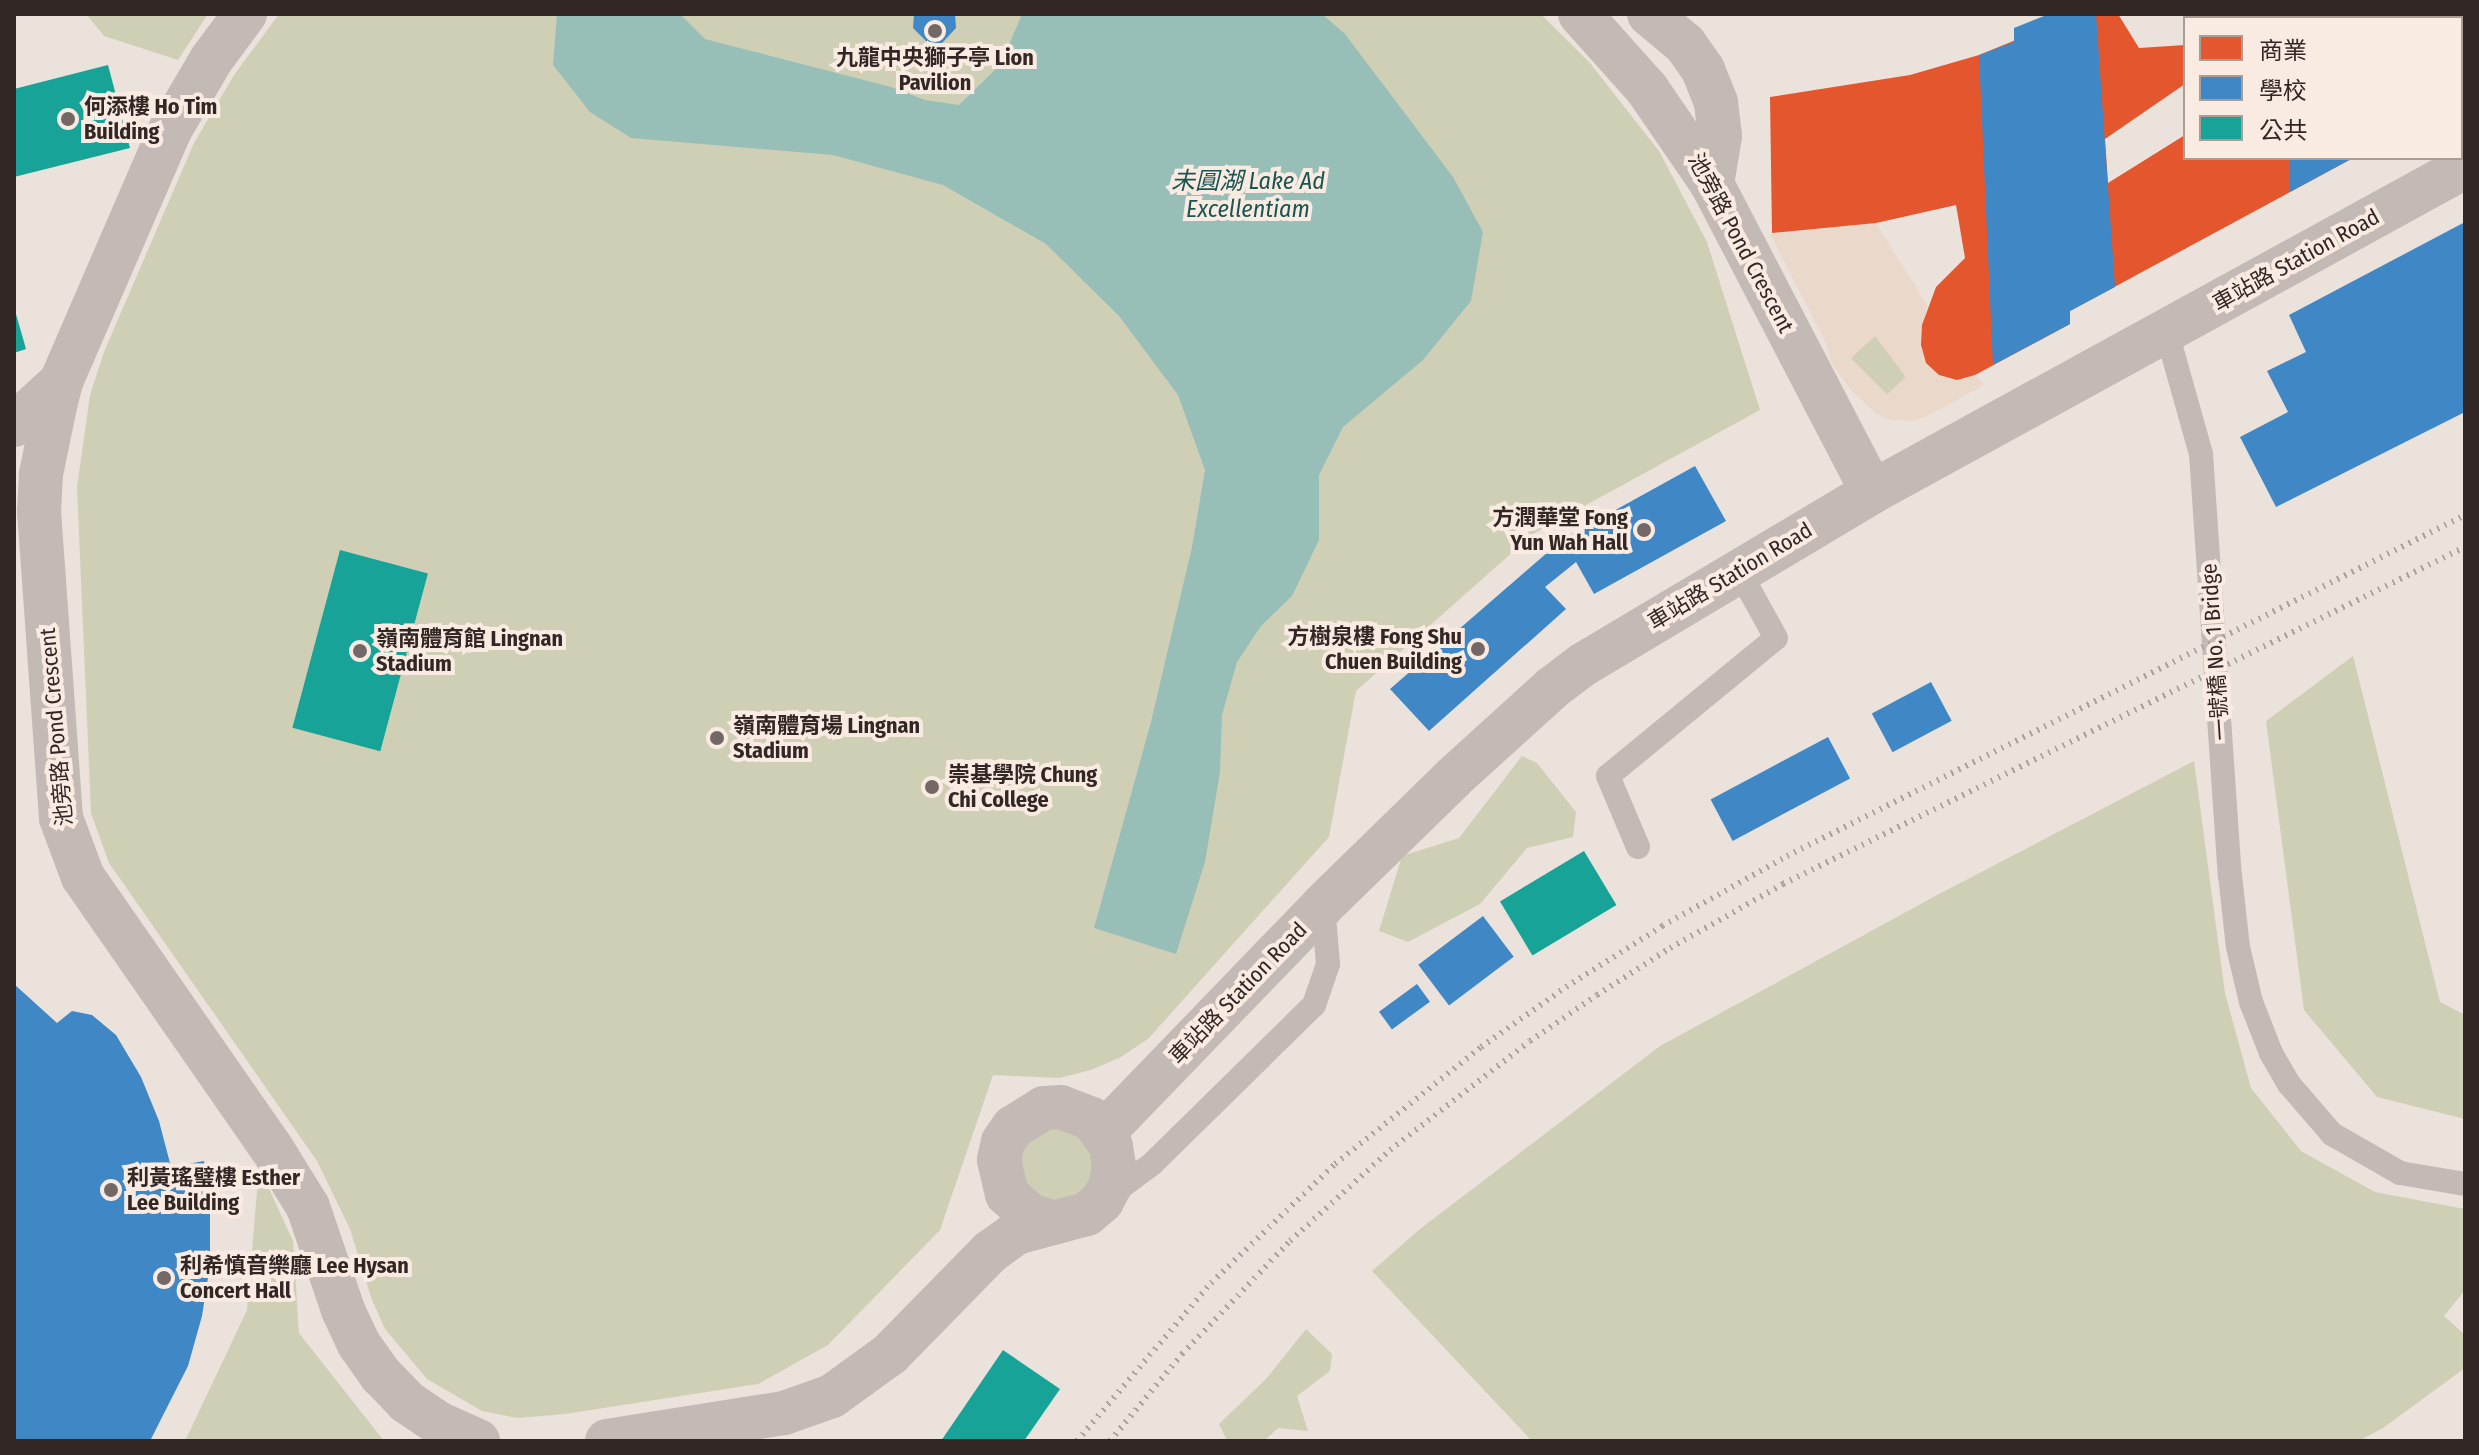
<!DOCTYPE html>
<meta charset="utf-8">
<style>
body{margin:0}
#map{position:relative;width:2479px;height:1455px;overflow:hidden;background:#ebe2dc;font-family:"Fira Sans Condensed","Noto Sans TC",sans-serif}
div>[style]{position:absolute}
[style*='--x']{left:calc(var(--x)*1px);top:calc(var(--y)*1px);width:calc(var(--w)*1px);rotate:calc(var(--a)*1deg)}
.green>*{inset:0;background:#cfcfb6}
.plaza>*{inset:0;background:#ead8ca}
.water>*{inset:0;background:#98beb8}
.shops>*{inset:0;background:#e4572e}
.schools>*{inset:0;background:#3f88c5;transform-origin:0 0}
.public>*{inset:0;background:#17a398;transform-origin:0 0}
.lane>*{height:24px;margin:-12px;padding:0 12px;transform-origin:12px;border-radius:12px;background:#c3bab6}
.street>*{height:44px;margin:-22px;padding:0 22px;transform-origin:22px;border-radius:22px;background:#c3bab6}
.rail>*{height:6px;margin-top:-3px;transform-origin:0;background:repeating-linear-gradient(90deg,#aba4a0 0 2px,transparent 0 8px)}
.dots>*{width:22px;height:22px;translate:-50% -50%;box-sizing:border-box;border:4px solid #f9ebe2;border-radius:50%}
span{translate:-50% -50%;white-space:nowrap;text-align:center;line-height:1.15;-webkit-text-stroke:8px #f9ebe2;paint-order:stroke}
.poi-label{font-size:22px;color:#332725;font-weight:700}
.left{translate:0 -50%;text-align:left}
.right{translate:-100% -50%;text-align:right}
.street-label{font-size:22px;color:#332725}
.water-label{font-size:24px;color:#1a5651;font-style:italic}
.frame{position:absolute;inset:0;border:16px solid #332725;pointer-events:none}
.legend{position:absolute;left:2183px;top:16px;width:280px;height:144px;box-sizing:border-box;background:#f9ebe2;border:2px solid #aa9d96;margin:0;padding:10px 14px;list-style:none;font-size:24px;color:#332725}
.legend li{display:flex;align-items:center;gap:16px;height:40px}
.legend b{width:40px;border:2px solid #aa9d96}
</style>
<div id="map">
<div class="green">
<i style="clip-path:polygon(86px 14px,208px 14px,178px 60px,104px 36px)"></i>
<i style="clip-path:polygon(279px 14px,1541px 14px,1590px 63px,1659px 151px,1707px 242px,1760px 410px,1533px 534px,1356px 691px,1329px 837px,1148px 1039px,1121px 1057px,1091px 1070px,1059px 1078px,993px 1075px,940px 1230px,828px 1345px,758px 1384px,565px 1414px,517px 1418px,482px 1411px,427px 1379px,385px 1329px,372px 1300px,350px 1229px,317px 1161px,109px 863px,91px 813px,77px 487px,90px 395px,104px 352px,194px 143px,234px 75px)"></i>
<i style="clip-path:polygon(1875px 335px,1906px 377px,1887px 395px,1850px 358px)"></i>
<i style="clip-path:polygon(2353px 656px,2440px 1002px,2465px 1015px,2465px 1119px,2377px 1097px,2304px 1010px,2266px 721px)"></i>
<i style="clip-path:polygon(1522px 756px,1537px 763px,1576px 812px,1573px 837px,1527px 848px,1480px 904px,1408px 942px,1379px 931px,1402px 856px,1459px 838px)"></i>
<i style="clip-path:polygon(2194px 761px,2225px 993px,2251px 1088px,2301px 1151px,2375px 1192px,2465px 1209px,2465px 1290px,2444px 1316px,2465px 1335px,2465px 1368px,2383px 1428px,2359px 1441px,1532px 1441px,1372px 1271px,1420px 1229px,1660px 1046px,1941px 893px)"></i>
<i style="clip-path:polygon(1038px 1126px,1077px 1130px,1096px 1166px,1086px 1192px,1061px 1205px,1024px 1192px,1019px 1143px)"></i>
<i style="clip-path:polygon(259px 1167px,293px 1241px,299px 1333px,384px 1441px,185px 1441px,247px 1310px)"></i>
<i style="clip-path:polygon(1306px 1329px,1332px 1354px,1330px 1371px,1297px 1396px,1308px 1431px,1278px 1428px,1264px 1441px,1227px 1441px,1219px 1424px,1266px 1379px)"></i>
</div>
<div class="plaza">
<i style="clip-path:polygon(evenodd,1876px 223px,1927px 305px,1921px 345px,1926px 363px,1939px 375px,1957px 380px,1975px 375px,1984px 385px,1926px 417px,1909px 421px,1892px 420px,1876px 414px,1851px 390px,1832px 364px,1826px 343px,1770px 234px,1876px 223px,1875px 336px,1906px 377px,1888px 395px,1851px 358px,1875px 336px)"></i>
</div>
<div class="water">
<i style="clip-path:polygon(557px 14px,680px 14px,705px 39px,891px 87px,925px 100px,959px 105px,1001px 64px,1022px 14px,1322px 14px,1345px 34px,1453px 177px,1483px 232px,1471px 301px,1423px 360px,1343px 427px,1319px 475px,1319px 540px,1292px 596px,1261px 626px,1237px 662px,1222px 715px,1220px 772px,1205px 862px,1176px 954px,1094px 928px,1151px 722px,1192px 547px,1205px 470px,1178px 395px,1119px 316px,1046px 244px,943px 185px,833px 155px,631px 138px,590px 112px,553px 65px)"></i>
</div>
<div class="shops">
<i style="clip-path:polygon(2079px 14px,2118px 14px,2139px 48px,2185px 45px,2185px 84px,2105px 139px,2108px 183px,2185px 135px,2185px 158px,2353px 158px,2070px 311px,2070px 324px,1975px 375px,1957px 380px,1939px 375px,1926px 363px,1921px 345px,1922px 325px,1936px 287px,1965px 258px,1956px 205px,1876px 223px,1772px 233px,1770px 97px,1910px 75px,1979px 55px)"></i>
<i style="clip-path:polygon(2309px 14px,2465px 14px,2465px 98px,2461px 100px,2461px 18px,2304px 18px)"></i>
</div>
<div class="schools">
<i style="clip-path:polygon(914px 14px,955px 14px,956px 28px,942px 43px,928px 43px,913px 28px)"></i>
<i style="clip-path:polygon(2049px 14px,2096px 14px,2115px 287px,2070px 311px,2070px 324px,1993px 365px,1979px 55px,2014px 42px,2014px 28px)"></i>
<i style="clip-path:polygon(2376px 14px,2465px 14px,2465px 98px,2461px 100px,2461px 18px,2371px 18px)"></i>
<i style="clip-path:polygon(2290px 158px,2353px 158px,2290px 192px)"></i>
<i style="clip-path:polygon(2465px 222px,2465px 412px,2276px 507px,2240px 437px,2288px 412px,2267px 371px,2306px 352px,2289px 315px)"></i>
<i style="clip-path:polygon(1695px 466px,1726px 521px,1594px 594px,1576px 562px,1545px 587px,1566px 609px,1429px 731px,1390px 689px,1563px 539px)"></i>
<i style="left:1931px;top:682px;width:44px;height:67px;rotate:62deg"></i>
<i style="left:1828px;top:737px;width:47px;height:133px;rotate:62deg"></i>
<i style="left:1483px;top:916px;width:51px;height:81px;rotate:53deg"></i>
<i style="clip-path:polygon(14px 984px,57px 1023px,72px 1011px,92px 1015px,116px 1035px,141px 1077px,159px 1121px,171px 1167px,204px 1161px,210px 1213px,210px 1265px,202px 1316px,188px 1366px,150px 1441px,14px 1441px)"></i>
<i style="left:1417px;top:984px;width:22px;height:47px;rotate:54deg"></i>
</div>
<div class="public">
<i style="clip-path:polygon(108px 65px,130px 148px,14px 177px,14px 89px)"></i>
<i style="clip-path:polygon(14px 307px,26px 349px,14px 353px)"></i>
<i style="left:340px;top:550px;width:91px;height:184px;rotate:15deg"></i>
<i style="left:1584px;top:851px;width:63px;height:98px;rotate:59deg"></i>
<i style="clip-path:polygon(1003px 1350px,1060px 1389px,1024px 1441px,941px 1441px)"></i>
</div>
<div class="lane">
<i style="--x:2167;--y:333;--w:126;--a:74.3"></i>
<i style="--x:2201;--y:454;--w:422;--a:86.1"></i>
<i style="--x:2230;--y:875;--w:72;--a:83.7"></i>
<i style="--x:2238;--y:947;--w:57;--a:76.7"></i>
<i style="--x:2251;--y:1002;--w:55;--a:68.6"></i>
<i style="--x:2271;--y:1053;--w:36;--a:60"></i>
<i style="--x:2289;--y:1084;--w:66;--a:49.3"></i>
<i style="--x:2332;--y:1134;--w:78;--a:29.8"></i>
<i style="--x:2400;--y:1173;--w:66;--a:9.6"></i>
<i style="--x:1638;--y:847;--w:77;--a:-112.9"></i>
<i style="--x:1608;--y:776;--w:217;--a:-39.4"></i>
<i style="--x:1776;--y:638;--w:77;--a:-118.9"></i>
<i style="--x:1110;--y:1195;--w:52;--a:-36.4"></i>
<i style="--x:1152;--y:1164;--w:227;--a:-44.5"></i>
<i style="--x:1314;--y:1005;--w:43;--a:-71.1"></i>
<i style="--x:1328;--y:964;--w:59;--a:-94.8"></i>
</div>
<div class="street">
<i style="--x:245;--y:14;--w:57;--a:126.5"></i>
<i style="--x:211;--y:60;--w:81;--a:120.4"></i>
<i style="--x:170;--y:130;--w:275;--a:113.4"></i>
<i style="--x:61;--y:382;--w:30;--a:104"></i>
<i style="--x:54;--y:411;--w:64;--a:101.7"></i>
<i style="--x:41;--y:474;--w:37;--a:93"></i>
<i style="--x:39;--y:511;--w:308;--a:85.9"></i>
<i style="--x:61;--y:818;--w:63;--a:69.6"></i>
<i style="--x:83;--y:877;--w:329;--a:55.2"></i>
<i style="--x:271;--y:1147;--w:70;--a:58.3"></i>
<i style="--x:308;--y:1207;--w:109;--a:71.2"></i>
<i style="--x:343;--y:1310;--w:38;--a:65"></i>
<i style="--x:359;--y:1344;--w:38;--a:55"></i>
<i style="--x:381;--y:1375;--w:37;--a:46"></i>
<i style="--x:407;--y:1402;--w:37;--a:34"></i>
<i style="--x:438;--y:1423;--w:44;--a:24.2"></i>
<i style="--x:1580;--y:14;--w:101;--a:48.2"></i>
<i style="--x:1647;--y:89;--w:115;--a:55.6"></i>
<i style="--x:1712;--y:184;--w:347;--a:62.5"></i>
<i style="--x:1649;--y:14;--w:47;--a:39.8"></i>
<i style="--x:1685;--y:44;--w:32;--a:55"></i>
<i style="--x:1703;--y:70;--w:35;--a:68"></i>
<i style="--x:1716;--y:103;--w:33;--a:83"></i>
<i style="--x:1720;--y:136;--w:49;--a:99.5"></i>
<i style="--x:14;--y:425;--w:64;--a:-42.5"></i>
<i style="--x:1104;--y:1132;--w:315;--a:-46"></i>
<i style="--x:1323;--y:905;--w:183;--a:-44.3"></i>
<i style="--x:1454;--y:777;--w:132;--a:-42.2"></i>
<i style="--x:1552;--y:688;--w:40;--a:-37"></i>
<i style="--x:1584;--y:664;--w:335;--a:-30.8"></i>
<i style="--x:1872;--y:492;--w:676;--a:-28.73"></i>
<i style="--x:607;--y:1441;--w:179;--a:-9"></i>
<i style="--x:784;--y:1413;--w:51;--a:-19.5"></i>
<i style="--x:832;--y:1396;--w:72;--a:-35.9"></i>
<i style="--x:890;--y:1354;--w:143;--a:-45.6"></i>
<i style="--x:990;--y:1252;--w:32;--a:-36"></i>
<i style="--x:1016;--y:1233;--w:73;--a:-15"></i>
<i style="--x:1087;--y:1214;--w:20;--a:-41"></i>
<i style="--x:1102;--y:1201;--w:19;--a:-62"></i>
<i style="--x:1111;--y:1184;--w:18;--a:-81"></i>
<i style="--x:1114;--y:1166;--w:20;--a:-99"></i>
<i style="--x:1111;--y:1146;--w:33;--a:-125"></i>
<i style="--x:1092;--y:1119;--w:33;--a:-159"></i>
<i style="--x:1061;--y:1107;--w:17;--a:177"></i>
<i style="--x:1044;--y:1108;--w:36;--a:148"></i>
<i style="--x:1013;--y:1127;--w:18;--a:124"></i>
<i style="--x:1003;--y:1142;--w:18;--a:103"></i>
<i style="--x:999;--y:1160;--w:35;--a:77"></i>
<i style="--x:1007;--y:1194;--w:33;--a:43"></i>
<i style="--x:1031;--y:1216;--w:20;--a:15"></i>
</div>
<div class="rail">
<i style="--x:1077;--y:1441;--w:207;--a:-49.7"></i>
<i style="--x:1211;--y:1283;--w:172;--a:-43.8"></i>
<i style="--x:1335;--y:1164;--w:187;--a:-38.7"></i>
<i style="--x:1481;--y:1047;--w:104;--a:-35.2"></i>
<i style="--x:1566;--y:987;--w:114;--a:-32.4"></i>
<i style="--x:1662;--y:926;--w:143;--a:-29.2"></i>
<i style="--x:1787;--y:856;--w:759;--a:-26.7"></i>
<i style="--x:1110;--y:1441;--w:113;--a:-50.4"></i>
<i style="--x:1182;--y:1354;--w:156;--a:-46.3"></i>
<i style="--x:1290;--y:1241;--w:135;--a:-42.3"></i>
<i style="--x:1390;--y:1150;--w:177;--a:-37.9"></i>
<i style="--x:1530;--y:1041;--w:81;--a:-34.5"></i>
<i style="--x:1597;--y:995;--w:87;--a:-32.8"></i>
<i style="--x:1670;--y:948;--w:130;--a:-29.5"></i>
<i style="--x:1783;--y:884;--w:761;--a:-26.3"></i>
</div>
<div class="dots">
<i style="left:935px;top:31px;background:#736865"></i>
<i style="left:68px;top:119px;background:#736865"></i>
<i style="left:1644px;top:530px;background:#736865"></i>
<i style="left:1478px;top:649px;background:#736865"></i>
<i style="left:360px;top:651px;background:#736865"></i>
<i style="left:717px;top:738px;background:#736865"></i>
<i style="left:932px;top:787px;background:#736865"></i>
<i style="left:111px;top:1190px;background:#736865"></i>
<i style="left:164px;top:1278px;background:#736865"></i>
</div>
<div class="poi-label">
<span style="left:935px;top:70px">九龍中央獅子亭 Lion<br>Pavilion</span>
<span class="left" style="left:84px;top:119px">何添樓 Ho Tim<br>Building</span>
<span class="right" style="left:1628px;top:530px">方潤華堂 Fong<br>Yun Wah Hall</span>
<span class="right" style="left:1462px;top:649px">方樹泉樓 Fong Shu<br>Chuen Building</span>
<span class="left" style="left:376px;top:651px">嶺南體育館 Lingnan<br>Stadium</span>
<span class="left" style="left:733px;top:738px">嶺南體育場 Lingnan<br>Stadium</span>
<span class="left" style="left:948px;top:787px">崇基學院 Chung<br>Chi College</span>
<span class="left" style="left:127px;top:1190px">利黃瑤璧樓 Esther<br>Lee Building</span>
<span class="left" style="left:180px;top:1278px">利希慎音樂廳 Lee Hysan<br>Concert Hall</span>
</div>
<div class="street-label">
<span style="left:1741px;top:243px;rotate:62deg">池旁路 Pond Crescent</span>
<span style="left:2296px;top:260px;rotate:-29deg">車站路 Station Road</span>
<span style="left:1730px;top:576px;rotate:-31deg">車站路 Station Road</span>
<span style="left:2215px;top:652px;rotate:-94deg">一號橋 No. 1 Bridge</span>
<span style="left:56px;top:727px;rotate:-95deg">池旁路 Pond Crescent</span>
<span style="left:1238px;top:993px;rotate:-46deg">車站路 Station Road</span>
</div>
<div class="water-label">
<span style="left:1248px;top:196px">未圓湖 Lake Ad<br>Excellentiam</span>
</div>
<div class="frame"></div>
<ul class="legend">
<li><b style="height:22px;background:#e4572e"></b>商業</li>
<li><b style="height:22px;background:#3f88c5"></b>學校</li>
<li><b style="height:22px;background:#17a398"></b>公共</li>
</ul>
</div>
